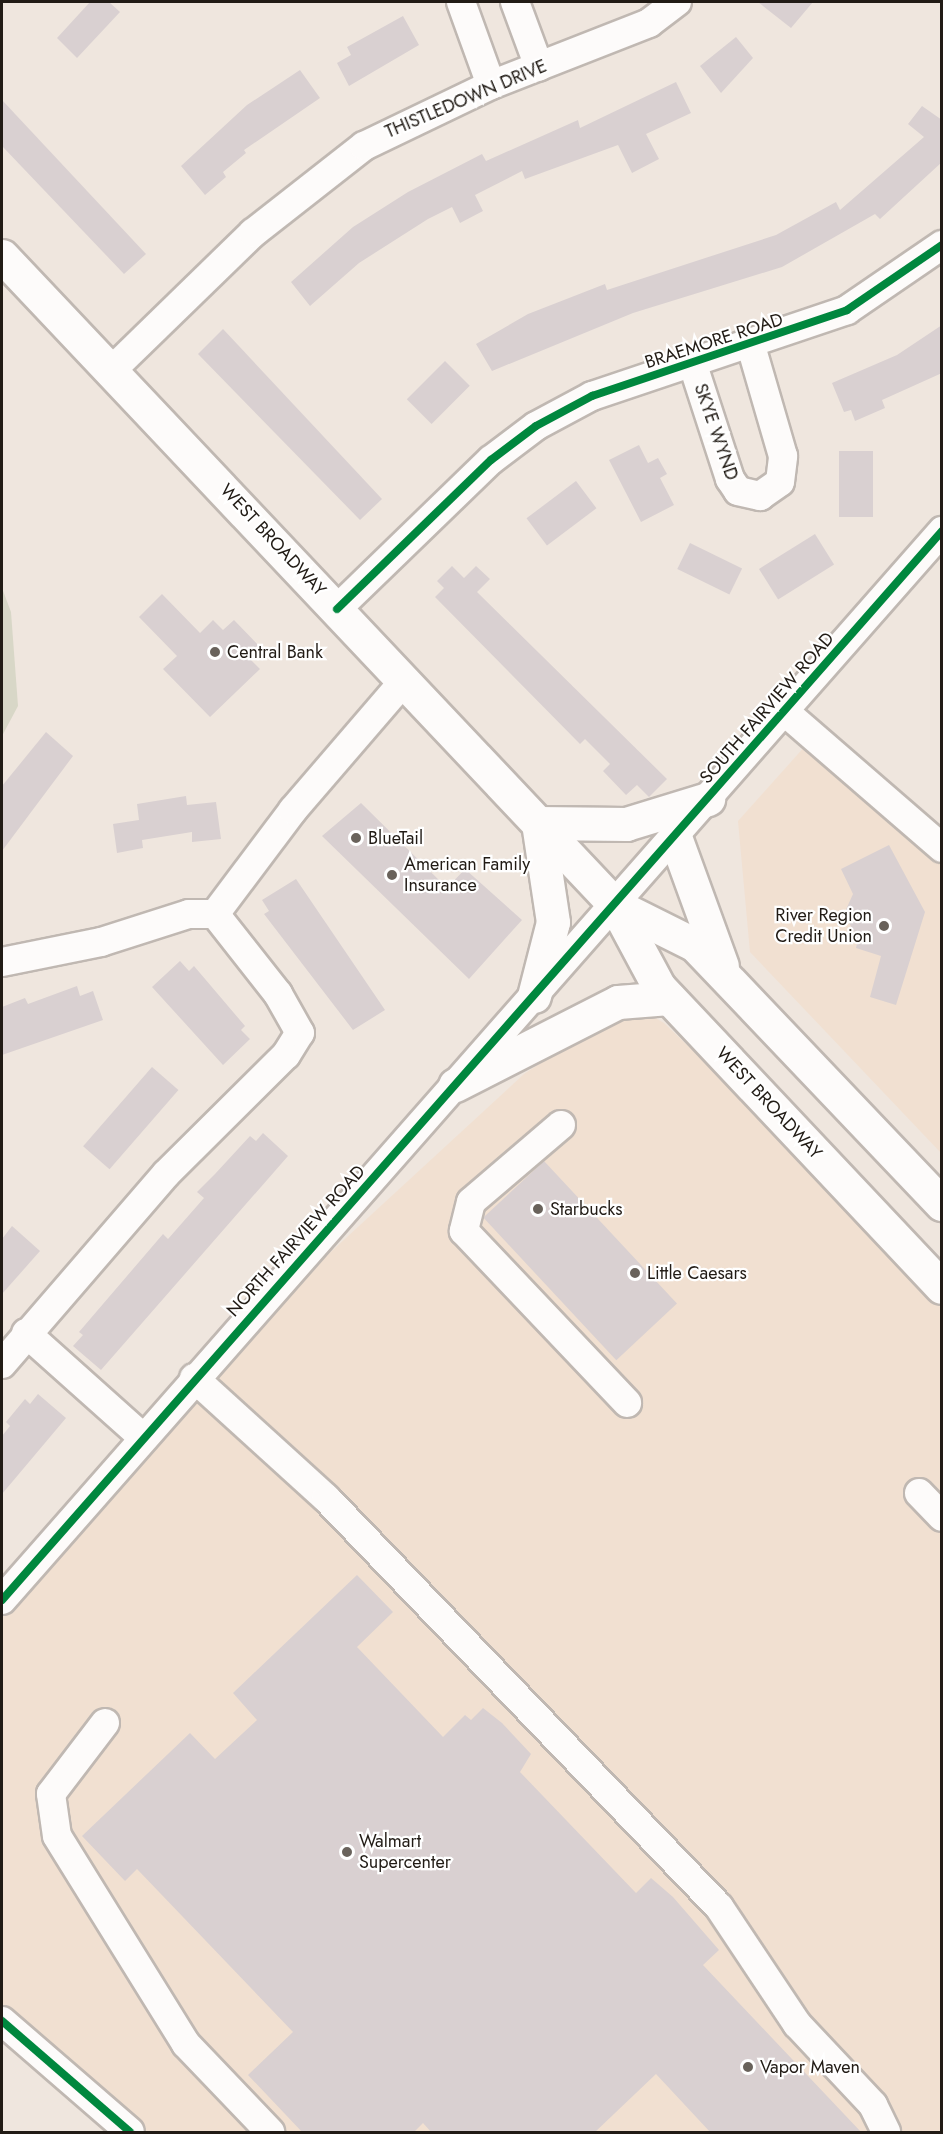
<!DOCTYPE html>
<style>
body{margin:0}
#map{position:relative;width:943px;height:2134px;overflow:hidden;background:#efe6de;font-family:Jost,sans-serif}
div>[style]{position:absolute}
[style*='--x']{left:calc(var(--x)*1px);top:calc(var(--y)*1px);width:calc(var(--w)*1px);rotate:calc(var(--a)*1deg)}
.built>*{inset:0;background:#f1e0d1}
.green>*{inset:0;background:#d8d7c7}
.building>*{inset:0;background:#d9d0d1;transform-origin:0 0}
.roads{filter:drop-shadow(2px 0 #c0b8b2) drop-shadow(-2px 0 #c0b8b2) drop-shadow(0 2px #c0b8b2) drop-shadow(0 -2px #c0b8b2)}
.minor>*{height:28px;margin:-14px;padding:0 14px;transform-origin:14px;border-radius:14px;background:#fdfbfa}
.major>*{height:33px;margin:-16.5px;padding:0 16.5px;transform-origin:16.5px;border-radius:16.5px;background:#fdfbfa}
.cycleway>*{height:8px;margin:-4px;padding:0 4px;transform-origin:4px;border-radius:4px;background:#00873e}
.dots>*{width:16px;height:16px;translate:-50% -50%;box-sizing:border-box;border:3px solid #fff;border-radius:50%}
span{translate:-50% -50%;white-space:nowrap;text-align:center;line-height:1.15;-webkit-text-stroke:4.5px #fff;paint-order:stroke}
.street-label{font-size:18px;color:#211b15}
.poi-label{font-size:18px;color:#211b15}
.left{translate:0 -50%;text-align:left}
.right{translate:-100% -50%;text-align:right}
.frame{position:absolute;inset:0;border:3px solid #211b15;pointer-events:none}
</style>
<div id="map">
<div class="built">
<i style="clip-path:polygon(824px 725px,941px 828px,941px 1153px,750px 952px,738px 821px)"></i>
<i style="clip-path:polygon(616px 1013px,652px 1016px,664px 1023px,941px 1287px,941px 2132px,130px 2132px,2px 2021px,2px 1600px,194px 1378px,524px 1074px)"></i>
</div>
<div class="green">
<i style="clip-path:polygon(2px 588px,11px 612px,18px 706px,2px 736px)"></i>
</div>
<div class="building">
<i style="clip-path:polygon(90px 2px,109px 2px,120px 12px,77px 58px,57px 38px)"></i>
<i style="clip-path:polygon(758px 2px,813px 2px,791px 28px)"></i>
<i style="clip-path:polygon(403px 16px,419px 45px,349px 86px,337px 63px,351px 55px,347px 47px)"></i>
<i style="clip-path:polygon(736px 37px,753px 58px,721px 93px,700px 66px)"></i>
<i style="clip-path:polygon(300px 70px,320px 98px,244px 150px,246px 153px,223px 172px,226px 177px,205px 195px,181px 166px,247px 105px)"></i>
<i style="clip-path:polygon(676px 82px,691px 113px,646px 134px,659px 159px,632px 173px,618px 145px,525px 179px,522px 171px,475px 195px,483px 211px,460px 223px,452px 207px,428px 219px,359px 263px,310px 306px,291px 282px,353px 227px,408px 192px,482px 154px,486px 161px,578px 120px,580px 128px)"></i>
<i style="clip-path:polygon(2px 100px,146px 254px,124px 274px,2px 146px)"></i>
<i style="clip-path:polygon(922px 106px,942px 120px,942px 162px,880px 219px,875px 214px,782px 267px,633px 313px,492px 371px,476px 344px,528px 314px,605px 284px,607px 290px,776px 235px,836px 202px,840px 210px,924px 137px,908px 124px)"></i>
<i style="clip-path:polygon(942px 325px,942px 373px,882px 400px,885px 408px,855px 421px,851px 410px,844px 412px,832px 383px,897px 355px)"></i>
<i style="clip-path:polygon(223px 329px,382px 499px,360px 520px,198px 354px)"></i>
<i style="left:445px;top:361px;width:35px;height:54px;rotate:45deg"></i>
<i style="clip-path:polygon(639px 445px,648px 463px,658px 458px,667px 474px,660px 478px,674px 505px,641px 522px,609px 460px)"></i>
<i style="left:839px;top:451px;width:34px;height:66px"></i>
<i style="left:576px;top:481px;width:34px;height:62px;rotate:53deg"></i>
<i style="left:815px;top:534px;width:36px;height:66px;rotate:58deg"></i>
<i style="left:690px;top:543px;width:58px;height:29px;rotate:26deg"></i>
<i style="clip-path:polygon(452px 566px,464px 578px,476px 566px,490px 579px,477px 592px,667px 779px,649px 797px,637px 785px,626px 795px,603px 771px,610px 764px,585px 739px,580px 744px,435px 597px,444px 588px,437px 581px)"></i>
<i style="clip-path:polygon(162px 594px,200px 633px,213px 620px,223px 630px,234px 620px,261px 648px,250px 659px,260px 669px,210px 717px,163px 669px,177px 656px,139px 617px)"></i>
<i style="clip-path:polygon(46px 732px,73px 756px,2px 851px,2px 786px)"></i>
<i style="clip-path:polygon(186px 796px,187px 805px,216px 802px,221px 839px,192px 842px,192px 832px,142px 840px,143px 848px,117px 853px,113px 824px,139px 820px,137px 804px)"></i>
<i style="clip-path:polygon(361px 803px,447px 888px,465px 869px,522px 920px,469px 979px,322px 836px)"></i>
<i style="clip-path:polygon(889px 845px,925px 912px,896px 1005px,870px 997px,881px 956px,856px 948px,858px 939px,844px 914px,853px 894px,841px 869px)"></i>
<i style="clip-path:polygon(296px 879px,385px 1010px,353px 1030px,264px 914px,269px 911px,262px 900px)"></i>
<i style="clip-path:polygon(180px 961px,189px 971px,194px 966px,245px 1026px,241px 1030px,250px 1039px,223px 1065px,152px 987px)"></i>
<i style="clip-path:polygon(77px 986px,80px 996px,93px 991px,103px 1020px,2px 1055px,2px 1007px,25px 998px,28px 1004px)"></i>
<i style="left:152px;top:1067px;width:35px;height:105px;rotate:41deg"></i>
<i style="clip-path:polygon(263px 1133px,288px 1156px,101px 1370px,73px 1346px,83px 1335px,79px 1332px,163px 1234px,168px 1239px,204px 1198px,197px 1192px,215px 1174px,250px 1136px,256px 1141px)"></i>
<i style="left:544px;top:1161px;width:195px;height:83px;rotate:47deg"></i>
<i style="clip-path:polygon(12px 1226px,40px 1251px,2px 1294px,2px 1239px)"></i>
<i style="clip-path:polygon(38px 1394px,66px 1418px,2px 1494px,2px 1436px,10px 1426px,6px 1422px,25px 1399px,30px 1404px)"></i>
<i style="clip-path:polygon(357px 1575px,393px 1612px,357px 1647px,443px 1737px,465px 1715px,471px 1720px,483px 1708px,502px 1723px,531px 1754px,520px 1772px,636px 1893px,651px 1878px,673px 1897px,719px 1950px,703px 1965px,862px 2133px,711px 2133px,656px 2074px,594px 2133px,432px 2133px,423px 2123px,413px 2133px,303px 2133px,248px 2075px,293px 2032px,137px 1869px,125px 1881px,82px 1836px,190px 1733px,215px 1759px,257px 1720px,233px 1693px)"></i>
</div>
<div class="roads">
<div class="minor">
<i style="--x:461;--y:2;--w:88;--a:70.1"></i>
<i style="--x:515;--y:2;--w:69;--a:69.7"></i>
<i style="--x:693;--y:365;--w:120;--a:72"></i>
<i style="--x:730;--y:479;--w:14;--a:56"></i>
<i style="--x:738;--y:491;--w:23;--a:13"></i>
<i style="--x:760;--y:496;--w:24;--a:-35"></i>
<i style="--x:780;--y:482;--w:26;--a:-83"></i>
<i style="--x:783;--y:456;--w:115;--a:-106.2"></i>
<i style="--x:112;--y:370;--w:197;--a:-44.2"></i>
<i style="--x:253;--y:233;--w:141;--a:-38.1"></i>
<i style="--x:364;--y:146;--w:141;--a:-25.7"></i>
<i style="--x:491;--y:85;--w:170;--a:-21.4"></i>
<i style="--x:649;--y:23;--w:35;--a:-37"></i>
<i style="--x:337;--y:609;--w:214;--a:-44.1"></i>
<i style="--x:491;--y:460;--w:56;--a:-37.1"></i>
<i style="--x:536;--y:426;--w:64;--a:-28.2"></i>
<i style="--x:592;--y:396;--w:269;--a:-18.6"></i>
<i style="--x:847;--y:310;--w:115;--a:-34.4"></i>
<i style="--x:784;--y:711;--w:209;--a:40.9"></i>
<i style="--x:215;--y:914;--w:130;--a:-53.1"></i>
<i style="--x:293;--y:810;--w:170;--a:-49.3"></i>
<i style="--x:2;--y:962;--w:101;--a:-11.4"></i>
<i style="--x:101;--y:942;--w:92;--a:-17.7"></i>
<i style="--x:189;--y:914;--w:26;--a:0"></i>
<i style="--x:561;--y:1125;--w:118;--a:139.5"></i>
<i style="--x:471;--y:1202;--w:30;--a:104"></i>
<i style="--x:464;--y:1231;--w:237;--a:46.5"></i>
<i style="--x:26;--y:1333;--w:154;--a:41.8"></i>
<i style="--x:2;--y:1364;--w:251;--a:-49.2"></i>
<i style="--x:166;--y:1174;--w:169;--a:-44.8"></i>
<i style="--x:286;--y:1055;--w:26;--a:-58"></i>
<i style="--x:300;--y:1033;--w:45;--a:-119.4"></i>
<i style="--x:278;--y:994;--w:102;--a:-128.2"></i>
<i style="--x:194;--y:1378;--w:178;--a:42.3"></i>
<i style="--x:326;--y:1498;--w:567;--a:46.14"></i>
<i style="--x:719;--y:1907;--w:141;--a:56.3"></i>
<i style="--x:797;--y:2024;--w:111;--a:46.8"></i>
<i style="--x:873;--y:2105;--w:30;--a:64"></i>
<i style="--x:919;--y:1493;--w:33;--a:46"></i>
<i style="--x:2;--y:1600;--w:1424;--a:-48.67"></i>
<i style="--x:105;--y:1723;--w:89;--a:127.3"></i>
<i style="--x:51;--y:1794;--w:42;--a:81.9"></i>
<i style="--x:57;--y:1836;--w:245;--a:58.2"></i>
<i style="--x:186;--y:2044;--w:122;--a:46.3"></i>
<i style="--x:2;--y:2021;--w:169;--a:40.9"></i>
</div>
<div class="major">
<i style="--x:2;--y:256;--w:893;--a:46.63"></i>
<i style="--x:615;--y:905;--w:93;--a:61.8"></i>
<i style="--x:659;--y:987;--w:412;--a:46.7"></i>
<i style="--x:675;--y:837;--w:137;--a:70"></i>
<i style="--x:615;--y:905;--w:89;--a:26.6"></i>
<i style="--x:695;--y:945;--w:358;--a:46.4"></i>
<i style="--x:534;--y:996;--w:76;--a:-75.6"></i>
<i style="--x:553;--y:922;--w:100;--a:-98.6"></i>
<i style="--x:538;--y:823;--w:88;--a:0.7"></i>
<i style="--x:626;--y:824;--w:86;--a:-17"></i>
<i style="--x:455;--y:1085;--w:183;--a:-27"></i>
<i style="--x:618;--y:1002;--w:51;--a:-4.5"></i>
</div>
</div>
<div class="cycleway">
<i style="--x:337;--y:609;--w:214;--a:-44.1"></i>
<i style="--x:491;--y:460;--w:56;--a:-37.1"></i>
<i style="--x:536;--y:426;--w:64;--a:-28.2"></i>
<i style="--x:592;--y:396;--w:269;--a:-18.6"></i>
<i style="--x:847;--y:310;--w:115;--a:-34.4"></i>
<i style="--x:2;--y:1600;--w:1424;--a:-48.67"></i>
<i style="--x:2;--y:2021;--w:169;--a:40.9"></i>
</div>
<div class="dots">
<i style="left:215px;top:652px;background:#69625b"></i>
<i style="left:356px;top:838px;background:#69625b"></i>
<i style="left:392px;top:875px;background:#69625b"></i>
<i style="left:884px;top:926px;background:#69625b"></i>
<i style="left:538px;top:1209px;background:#69625b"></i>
<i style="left:635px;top:1273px;background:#69625b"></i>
<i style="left:347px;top:1852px;background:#69625b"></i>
<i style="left:748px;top:2067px;background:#69625b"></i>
</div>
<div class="street-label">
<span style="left:466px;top:99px;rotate:-23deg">THISTLEDOWN DRIVE</span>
<span style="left:714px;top:341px;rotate:-18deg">BRAEMORE ROAD</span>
<span style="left:716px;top:432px;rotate:71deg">SKYE WYND</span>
<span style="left:273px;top:540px;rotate:47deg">WEST BROADWAY</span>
<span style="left:767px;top:708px;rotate:-49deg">SOUTH FAIRVIEW ROAD</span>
<span style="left:769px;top:1103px;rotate:47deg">WEST BROADWAY</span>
<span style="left:296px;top:1241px;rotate:-48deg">NORTH FAIRVIEW ROAD</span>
</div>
<div class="poi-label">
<span class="left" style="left:227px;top:652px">Central Bank</span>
<span class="left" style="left:368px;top:838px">BlueTail</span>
<span class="left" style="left:404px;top:875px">American Family<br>Insurance</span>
<span class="right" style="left:872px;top:926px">River Region<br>Credit Union</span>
<span class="left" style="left:550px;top:1209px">Starbucks</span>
<span class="left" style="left:647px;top:1273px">Little Caesars</span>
<span class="left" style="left:359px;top:1852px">Walmart<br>Supercenter</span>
<span class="left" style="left:760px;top:2067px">Vapor Maven</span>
</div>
<div class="frame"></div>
</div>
